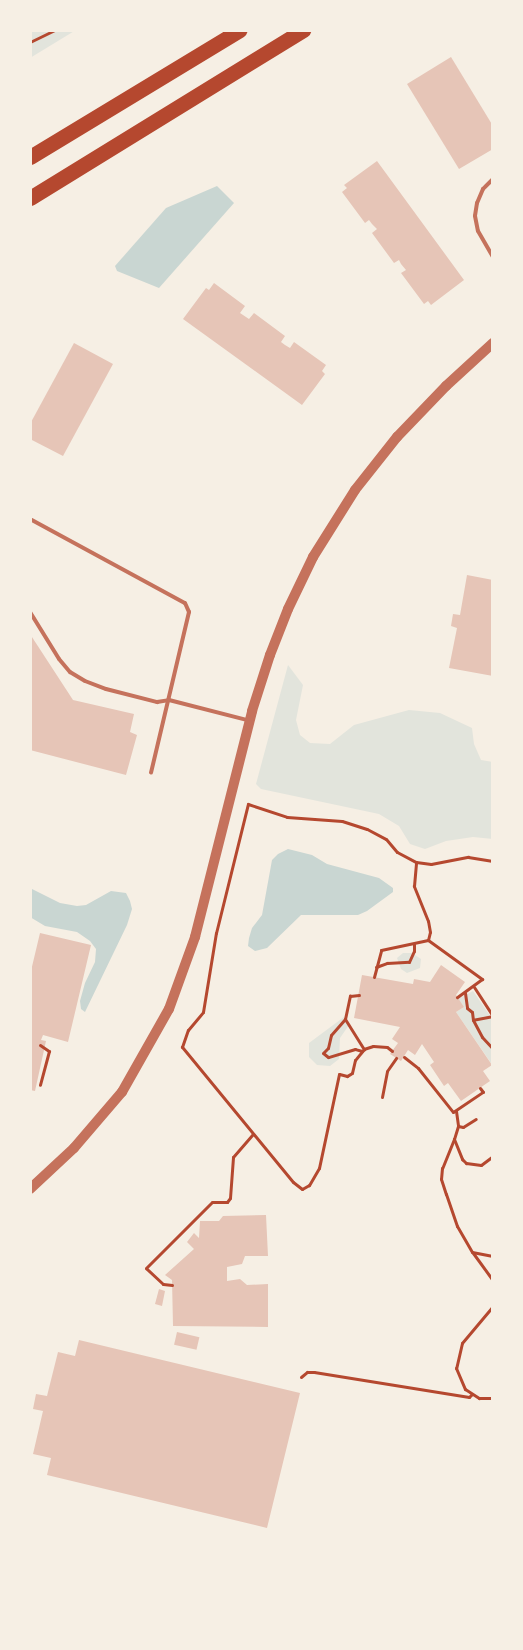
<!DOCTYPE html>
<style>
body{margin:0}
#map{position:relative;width:523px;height:1650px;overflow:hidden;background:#f6efe4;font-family:"Golos Text",sans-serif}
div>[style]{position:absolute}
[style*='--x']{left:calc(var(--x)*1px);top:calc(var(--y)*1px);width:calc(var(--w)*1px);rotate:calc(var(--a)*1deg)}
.green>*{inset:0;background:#e2e4dc}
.water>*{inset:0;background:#c9d6d2}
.building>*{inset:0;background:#e6c5b7;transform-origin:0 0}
.path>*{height:3px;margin:-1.5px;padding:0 1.5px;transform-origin:1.5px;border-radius:1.5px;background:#b5482f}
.service>*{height:4px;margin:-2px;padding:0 2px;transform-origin:2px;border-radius:2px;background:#c5725c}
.tertiary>*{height:10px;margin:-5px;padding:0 5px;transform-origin:5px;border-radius:5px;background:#c5725c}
.motorway>*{height:15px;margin:-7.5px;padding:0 7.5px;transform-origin:7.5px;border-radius:7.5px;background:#b5482f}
span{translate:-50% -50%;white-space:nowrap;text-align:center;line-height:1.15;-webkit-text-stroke:4.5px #f6efe4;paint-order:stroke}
.frame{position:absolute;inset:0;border:32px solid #f6efe4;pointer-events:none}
</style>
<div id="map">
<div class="green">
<i style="clip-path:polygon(30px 30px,76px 30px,30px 58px)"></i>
<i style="clip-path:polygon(288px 665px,303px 685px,296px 720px,300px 735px,310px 743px,330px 744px,354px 725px,409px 710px,440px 713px,472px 728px,474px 744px,481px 760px,493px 762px,493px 839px,473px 837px,446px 841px,425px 849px,410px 844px,399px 826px,379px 814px,261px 789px,256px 784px)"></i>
<i style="clip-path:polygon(403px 953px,412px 953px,421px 959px,420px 968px,407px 973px,401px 969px,397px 958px)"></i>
<i style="clip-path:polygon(473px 991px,493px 1020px,493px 1062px,491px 1063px,456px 1012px,464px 1007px,458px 999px)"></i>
<i style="clip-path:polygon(344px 1017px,349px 1025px,340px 1038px,339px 1059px,330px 1066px,317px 1065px,309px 1057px,309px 1043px)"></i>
</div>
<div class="water">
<i style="clip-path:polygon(217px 186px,234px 203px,159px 288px,117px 271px,115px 266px,166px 208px)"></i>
<i style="clip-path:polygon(288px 849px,312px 855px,327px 864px,379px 878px,393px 888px,393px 892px,367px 911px,358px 915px,301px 915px,267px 948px,255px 951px,248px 946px,249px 938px,252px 928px,262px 915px,272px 860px,278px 854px)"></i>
<i style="clip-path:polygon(30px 888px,60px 903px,77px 906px,86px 905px,111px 891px,126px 893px,130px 901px,132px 909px,127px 925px,85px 1012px,81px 1009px,80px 1001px,85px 983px,95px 962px,96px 949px,90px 941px,77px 932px,45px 926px,30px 917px)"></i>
</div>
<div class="building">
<i style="clip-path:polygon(451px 57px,493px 126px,493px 149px,459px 169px,407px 84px)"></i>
<i style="clip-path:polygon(377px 161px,464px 280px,431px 305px,428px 301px,424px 304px,401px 273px,406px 270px,401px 264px,399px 260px,394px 263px,372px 233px,377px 229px,372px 224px,369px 220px,365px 223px,342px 192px,347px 188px,344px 185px)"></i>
<i style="clip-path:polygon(214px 283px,245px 306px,240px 313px,249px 319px,254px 313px,285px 336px,281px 342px,285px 345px,290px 348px,294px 342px,326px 365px,322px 371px,325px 374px,302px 405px,183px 319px,206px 288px,209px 290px)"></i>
<i style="clip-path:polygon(74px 343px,113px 364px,63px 456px,30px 439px,30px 424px)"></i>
<i style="clip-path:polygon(467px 575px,493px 580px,493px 676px,449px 668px,457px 628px,451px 626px,453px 614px,460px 615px)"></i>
<i style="clip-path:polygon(30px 634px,73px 700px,134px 714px,130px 732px,137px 735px,126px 775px,30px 750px)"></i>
<i style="clip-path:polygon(40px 933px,91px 945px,68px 1042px,43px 1035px,41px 1040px,46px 1041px,35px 1091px,30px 1090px,30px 975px)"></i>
<i style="clip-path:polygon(441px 965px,465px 982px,456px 995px,464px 1007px,456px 1012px,492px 1065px,483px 1071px,490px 1081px,461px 1101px,448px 1083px,444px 1086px,430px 1065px,434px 1062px,422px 1044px,415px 1055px,408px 1050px,401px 1061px,390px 1054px,398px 1043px,392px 1039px,400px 1027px,354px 1018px,362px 975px,413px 984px,414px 979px,430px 982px)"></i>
<i style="clip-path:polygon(266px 1215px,268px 1256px,245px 1256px,242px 1264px,227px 1267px,227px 1281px,240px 1279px,247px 1285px,268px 1284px,268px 1327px,173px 1326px,172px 1280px,165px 1275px,194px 1249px,187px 1242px,194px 1233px,199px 1238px,200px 1221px,219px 1221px,223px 1216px)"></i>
<i style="clip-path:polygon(159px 1289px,165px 1291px,162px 1306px,155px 1304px)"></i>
<i style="left:177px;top:1332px;width:23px;height:13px;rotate:13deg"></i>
<i style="clip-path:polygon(79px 1340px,300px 1393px,267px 1528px,47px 1475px,51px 1458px,33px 1454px,43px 1411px,33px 1409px,36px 1394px,47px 1396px,58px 1352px,75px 1356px)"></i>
</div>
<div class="path">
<i style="--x:30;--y:42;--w:28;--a:-26"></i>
<i style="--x:428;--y:940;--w:67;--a:35.8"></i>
<i style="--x:482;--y:979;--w:31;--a:144"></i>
<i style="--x:376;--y:967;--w:12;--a:-20"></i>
<i style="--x:387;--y:963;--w:22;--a:-3"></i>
<i style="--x:409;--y:962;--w:12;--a:-66"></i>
<i style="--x:414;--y:951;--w:7;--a:-90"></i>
<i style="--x:374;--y:977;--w:28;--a:-75"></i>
<i style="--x:381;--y:950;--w:48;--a:-12"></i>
<i style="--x:428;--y:940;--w:8;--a:-76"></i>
<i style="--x:430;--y:932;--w:11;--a:-100"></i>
<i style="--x:428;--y:921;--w:38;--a:-112"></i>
<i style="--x:414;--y:886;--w:24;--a:-85"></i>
<i style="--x:474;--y:987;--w:35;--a:57"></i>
<i style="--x:465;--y:993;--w:15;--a:82"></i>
<i style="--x:467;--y:1008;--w:6;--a:39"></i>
<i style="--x:472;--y:1012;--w:8;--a:83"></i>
<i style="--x:493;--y:1016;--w:20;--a:169"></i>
<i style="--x:473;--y:1020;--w:19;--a:62"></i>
<i style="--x:482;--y:1037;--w:16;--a:47"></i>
<i style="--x:345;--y:1019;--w:24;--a:-78"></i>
<i style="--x:350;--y:996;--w:9;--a:-6"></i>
<i style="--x:40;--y:1045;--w:11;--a:34"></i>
<i style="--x:49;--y:1051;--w:35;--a:105"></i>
<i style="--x:362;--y:1051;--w:7;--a:-164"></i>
<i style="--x:355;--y:1049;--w:28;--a:163"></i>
<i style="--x:328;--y:1057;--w:6;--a:-141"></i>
<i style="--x:323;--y:1053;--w:7;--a:-45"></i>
<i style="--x:328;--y:1048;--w:13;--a:-77"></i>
<i style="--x:331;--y:1035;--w:21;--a:-49"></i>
<i style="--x:345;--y:1019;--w:36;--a:58"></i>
<i style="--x:392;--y:1051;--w:6;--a:-141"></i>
<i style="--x:387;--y:1047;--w:14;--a:-176"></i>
<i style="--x:373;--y:1046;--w:9;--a:162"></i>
<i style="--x:364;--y:1049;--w:14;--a:129"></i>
<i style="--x:355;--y:1060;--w:13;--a:103"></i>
<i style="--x:352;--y:1073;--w:6;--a:149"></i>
<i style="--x:347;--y:1076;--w:8;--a:-166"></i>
<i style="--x:339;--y:1074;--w:96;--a:102"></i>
<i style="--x:319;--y:1168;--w:20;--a:120"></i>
<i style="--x:309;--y:1185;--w:8;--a:150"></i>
<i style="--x:302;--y:1189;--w:11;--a:-142"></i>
<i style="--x:293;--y:1182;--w:175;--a:-129.4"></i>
<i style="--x:182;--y:1047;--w:18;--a:-71"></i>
<i style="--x:188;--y:1030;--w:23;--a:-50"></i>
<i style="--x:203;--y:1012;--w:80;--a:-80.7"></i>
<i style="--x:216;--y:933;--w:133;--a:-76.1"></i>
<i style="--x:248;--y:804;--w:41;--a:18.4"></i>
<i style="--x:287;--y:817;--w:55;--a:4.2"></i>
<i style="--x:342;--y:821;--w:26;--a:18"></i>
<i style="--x:367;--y:829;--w:21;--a:28"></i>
<i style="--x:386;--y:839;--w:17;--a:50"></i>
<i style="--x:397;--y:852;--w:21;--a:28"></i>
<i style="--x:416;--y:862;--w:15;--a:8"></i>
<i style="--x:431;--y:864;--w:38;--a:-11"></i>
<i style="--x:468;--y:857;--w:25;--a:9"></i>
<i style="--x:404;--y:1057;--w:18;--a:38"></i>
<i style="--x:418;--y:1068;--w:56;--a:51.5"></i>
<i style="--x:453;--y:1112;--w:36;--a:-34"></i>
<i style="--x:483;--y:1092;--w:5;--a:-127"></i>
<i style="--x:492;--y:1065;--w:1;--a:-45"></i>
<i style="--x:382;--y:1097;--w:26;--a:-79"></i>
<i style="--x:387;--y:1071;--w:16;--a:-55"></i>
<i style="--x:456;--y:1111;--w:15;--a:82"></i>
<i style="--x:458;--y:1126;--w:14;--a:107"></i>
<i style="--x:454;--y:1139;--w:22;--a:68"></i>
<i style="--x:462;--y:1159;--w:6;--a:45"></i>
<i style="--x:466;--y:1163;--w:15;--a:8"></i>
<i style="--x:481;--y:1165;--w:15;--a:-37"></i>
<i style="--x:458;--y:1126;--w:5;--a:11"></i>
<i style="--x:463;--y:1127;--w:15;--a:-32"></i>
<i style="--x:454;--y:1139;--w:31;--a:112"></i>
<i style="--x:442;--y:1168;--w:11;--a:95"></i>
<i style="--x:441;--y:1179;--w:16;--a:72"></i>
<i style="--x:446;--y:1194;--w:34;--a:71"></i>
<i style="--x:457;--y:1226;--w:30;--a:60"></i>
<i style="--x:472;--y:1252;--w:21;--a:11"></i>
<i style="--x:473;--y:1253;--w:34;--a:54"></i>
<i style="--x:172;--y:1285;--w:9;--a:-174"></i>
<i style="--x:163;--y:1284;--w:23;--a:-137"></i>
<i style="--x:146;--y:1268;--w:93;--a:-45"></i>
<i style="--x:212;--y:1202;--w:15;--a:0"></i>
<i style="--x:227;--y:1202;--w:5;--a:-53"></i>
<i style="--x:230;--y:1198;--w:41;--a:-85.8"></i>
<i style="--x:233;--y:1157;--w:30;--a:-49"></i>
<i style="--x:493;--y:1306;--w:48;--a:130"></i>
<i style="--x:462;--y:1343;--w:26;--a:103"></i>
<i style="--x:456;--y:1368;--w:23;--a:67"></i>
<i style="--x:465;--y:1389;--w:17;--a:33"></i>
<i style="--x:479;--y:1398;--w:14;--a:0"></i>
<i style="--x:301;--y:1377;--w:8;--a:-40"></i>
<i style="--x:307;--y:1372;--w:7;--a:0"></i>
<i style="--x:314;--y:1372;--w:157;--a:9.2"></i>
<i style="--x:469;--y:1397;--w:4;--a:-45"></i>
</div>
<div class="service">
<i style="--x:493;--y:179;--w:14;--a:135"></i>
<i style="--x:483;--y:189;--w:15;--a:113"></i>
<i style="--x:477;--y:203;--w:13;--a:99"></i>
<i style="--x:475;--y:216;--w:15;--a:79"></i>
<i style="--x:478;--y:231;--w:30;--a:60"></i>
<i style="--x:30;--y:519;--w:176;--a:28.5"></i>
<i style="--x:185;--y:603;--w:10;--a:66"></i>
<i style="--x:189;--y:612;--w:165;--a:103.3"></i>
<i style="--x:30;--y:612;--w:55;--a:58.3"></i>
<i style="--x:59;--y:659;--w:17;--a:50"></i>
<i style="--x:70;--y:672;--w:17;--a:31"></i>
<i style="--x:85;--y:681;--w:22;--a:21"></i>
<i style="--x:106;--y:689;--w:53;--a:14.3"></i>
<i style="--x:157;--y:702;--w:12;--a:-9"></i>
<i style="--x:169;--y:700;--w:81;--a:14.4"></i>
</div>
<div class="tertiary">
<i style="--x:30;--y:1189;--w:60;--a:-43"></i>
<i style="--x:74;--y:1148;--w:74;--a:-49.4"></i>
<i style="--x:122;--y:1092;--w:95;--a:-60.5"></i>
<i style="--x:169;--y:1009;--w:77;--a:-70.1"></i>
<i style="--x:195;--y:937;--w:233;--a:-75.8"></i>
<i style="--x:252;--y:711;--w:59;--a:-72.2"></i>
<i style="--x:270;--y:655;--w:49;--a:-68.6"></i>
<i style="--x:288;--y:609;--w:58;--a:-64.3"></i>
<i style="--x:313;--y:557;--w:79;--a:-57.9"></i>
<i style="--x:355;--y:490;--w:68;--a:-51.6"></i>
<i style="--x:397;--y:437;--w:71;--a:-46.1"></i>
<i style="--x:446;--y:386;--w:64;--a:-42.5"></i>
</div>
<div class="motorway">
<i style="--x:30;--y:157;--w:245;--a:-31.2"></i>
<i style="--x:30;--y:198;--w:321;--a:-31.6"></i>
</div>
<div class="frame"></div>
</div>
